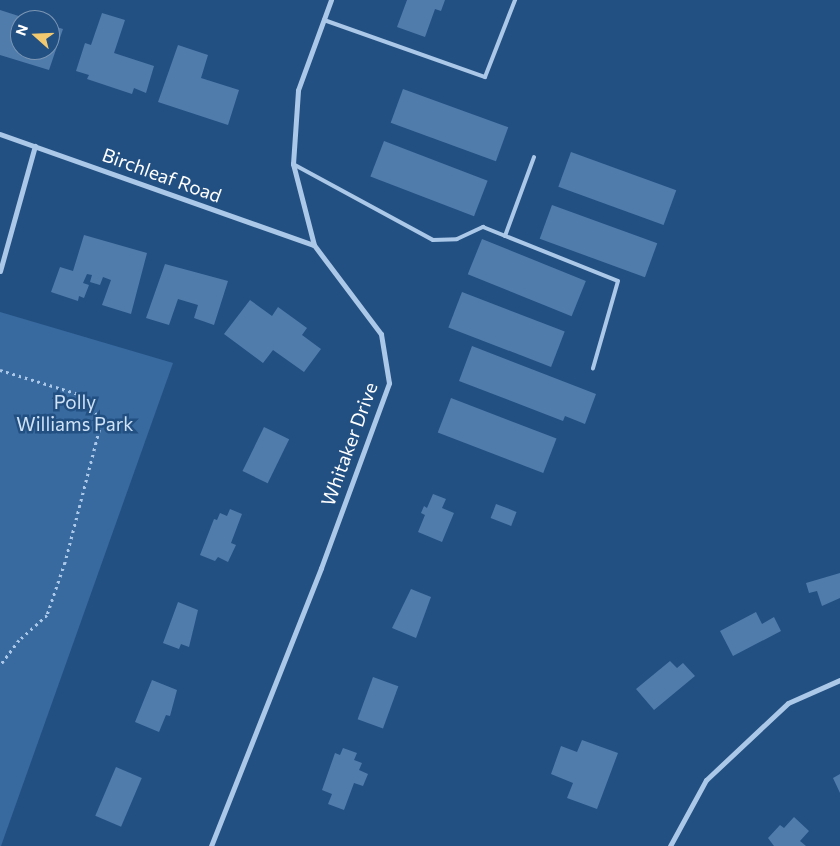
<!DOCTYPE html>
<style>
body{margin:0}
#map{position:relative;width:840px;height:846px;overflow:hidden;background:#235082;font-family:Commissioner,sans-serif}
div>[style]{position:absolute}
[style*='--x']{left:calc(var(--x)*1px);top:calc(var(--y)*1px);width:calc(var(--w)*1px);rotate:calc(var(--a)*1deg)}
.green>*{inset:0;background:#386aa0}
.building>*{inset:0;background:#507cac;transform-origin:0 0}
.path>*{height:3px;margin-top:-1.5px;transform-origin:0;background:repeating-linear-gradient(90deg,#abc8e8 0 2.5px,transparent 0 6.5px)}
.service>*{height:4px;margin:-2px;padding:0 2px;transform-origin:2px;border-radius:2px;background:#abc8e8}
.minor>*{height:5px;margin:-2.5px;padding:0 2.5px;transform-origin:2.5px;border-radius:2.5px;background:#abc8e8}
span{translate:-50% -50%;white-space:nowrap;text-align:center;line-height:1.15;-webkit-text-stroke:5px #235082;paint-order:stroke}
.street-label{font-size:19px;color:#fff}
.park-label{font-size:19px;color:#cfe2f6}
.north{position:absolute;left:10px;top:10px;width:50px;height:50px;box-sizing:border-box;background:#235082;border:1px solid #7b96b4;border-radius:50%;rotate:290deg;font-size:14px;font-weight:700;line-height:20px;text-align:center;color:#fff}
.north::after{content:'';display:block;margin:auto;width:18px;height:22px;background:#f2c96e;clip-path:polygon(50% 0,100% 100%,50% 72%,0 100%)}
</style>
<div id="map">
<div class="green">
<i style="clip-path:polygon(0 312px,173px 363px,1px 846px,0 846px)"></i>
</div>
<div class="building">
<i style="clip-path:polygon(407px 0,445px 0,441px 11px,435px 9px,425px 37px,397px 27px)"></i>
<i style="clip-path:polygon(0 10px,28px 19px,28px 16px,33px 17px,32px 20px,20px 20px,20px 50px,50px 50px,50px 25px,63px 29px,49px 70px,0 55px)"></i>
<i style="clip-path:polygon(102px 13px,125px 20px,114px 53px,154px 66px,146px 93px,134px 88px,132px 94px,87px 79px,89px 75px,76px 71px,85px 43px,91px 45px)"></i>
<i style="clip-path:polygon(178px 45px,208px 55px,201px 78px,239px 90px,228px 125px,158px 102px)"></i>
<i style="left:403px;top:89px;width:112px;height:36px;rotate:20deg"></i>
<i style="left:384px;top:141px;width:111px;height:38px;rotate:21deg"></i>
<i style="left:571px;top:152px;width:112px;height:37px;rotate:20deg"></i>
<i style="left:552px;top:205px;width:112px;height:36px;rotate:20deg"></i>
<i style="clip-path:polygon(84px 235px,147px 253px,131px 314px,102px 305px,111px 280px,103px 277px,100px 285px,90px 282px,92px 275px,87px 274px,83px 283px,89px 285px,84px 298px,79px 296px,78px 301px,51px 292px,60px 267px,73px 271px)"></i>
<i style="left:482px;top:239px;width:112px;height:38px;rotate:22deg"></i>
<i style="clip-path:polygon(165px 264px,228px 281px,214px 325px,194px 318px,198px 305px,178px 299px,169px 325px,146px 318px)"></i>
<i style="left:462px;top:292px;width:110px;height:38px;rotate:21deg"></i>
<i style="clip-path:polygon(250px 300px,272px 316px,278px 307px,307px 328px,302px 335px,321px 349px,304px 372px,273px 350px,263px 363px,224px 334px)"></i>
<i style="clip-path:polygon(472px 346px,596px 394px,585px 424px,565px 416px,563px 421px,459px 381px)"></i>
<i style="left:451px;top:398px;width:113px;height:37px;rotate:21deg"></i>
<i style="left:264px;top:427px;width:28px;height:49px;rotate:26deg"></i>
<i style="clip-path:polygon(433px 494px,446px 499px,442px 508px,454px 513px,442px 542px,418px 532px,425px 515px,421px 513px,424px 506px,427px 508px)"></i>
<i style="left:496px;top:504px;width:22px;height:15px;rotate:21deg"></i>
<i style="clip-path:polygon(230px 509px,242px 514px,231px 543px,236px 545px,228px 562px,218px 557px,215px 561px,200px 555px,214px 519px,217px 520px,220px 513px,227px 516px)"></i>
<i style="clip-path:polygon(840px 573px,840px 598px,822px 606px,817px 591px,809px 593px,806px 583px)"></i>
<i style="clip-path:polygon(411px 589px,431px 597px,416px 638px,392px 628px)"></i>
<i style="clip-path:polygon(178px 602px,198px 610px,189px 647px,181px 644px,179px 649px,163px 643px)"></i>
<i style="clip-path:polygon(756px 612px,762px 624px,774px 617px,781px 631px,733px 656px,720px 631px)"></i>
<i style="clip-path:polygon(670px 661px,677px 668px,683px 663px,695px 676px,654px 710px,636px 689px)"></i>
<i style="left:373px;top:677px;width:27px;height:45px;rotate:20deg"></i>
<i style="clip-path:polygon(152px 680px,177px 690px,170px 716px,166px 715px,159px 732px,135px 722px)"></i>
<i style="clip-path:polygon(582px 740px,618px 753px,597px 809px,567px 798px,573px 783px,551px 774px,561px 746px,577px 752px)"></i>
<i style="clip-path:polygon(343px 748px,357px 753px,354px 760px,362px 763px,359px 770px,368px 774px,363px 786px,354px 783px,344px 810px,328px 804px,332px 794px,322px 790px,335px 753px,340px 755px)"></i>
<i style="left:116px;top:767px;width:28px;height:53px;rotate:23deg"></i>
<i style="clip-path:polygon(840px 774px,840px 793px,833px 778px)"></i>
<i style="clip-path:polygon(794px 817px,809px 831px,800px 841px,806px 846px,774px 846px,768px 838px,780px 825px,784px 828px)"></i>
</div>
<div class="path">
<i style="--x:0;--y:370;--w:89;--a:17"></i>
<i style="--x:85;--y:396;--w:31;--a:59"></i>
<i style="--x:101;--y:423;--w:144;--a:104.5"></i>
<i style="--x:65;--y:562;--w:56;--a:108.8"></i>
<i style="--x:47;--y:615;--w:38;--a:138"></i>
<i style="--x:19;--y:640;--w:31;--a:127"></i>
</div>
<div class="service">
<i style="--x:324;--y:20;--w:171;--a:19.5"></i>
<i style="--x:485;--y:77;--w:83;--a:-68.7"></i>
<i style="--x:293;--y:164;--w:159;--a:28.5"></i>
<i style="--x:433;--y:240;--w:24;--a:-2"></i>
<i style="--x:457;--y:239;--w:29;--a:-25"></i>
<i style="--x:483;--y:227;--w:145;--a:21.8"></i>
<i style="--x:618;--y:281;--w:91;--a:106"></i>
<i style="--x:505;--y:236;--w:84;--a:-69.8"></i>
</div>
<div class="minor">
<i style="--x:0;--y:134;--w:333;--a:19.5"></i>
<i style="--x:0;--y:271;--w:130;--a:-74.4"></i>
<i style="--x:211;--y:846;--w:299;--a:-68.4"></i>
<i style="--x:321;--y:568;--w:197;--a:-69.8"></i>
<i style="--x:389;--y:383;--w:50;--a:-99.3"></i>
<i style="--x:381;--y:334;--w:111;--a:-127"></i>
<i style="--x:314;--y:245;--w:84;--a:-104.5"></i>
<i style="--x:293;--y:164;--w:74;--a:-86.1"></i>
<i style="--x:298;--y:90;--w:96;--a:-69.9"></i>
<i style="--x:670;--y:846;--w:75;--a:-61.4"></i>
<i style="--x:706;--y:780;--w:112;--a:-43.2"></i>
<i style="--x:788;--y:703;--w:57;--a:-23.9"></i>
</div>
<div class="street-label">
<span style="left:162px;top:175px;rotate:20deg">Birchleaf Road</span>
<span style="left:349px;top:444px;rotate:-70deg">Whitaker Drive</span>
</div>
<div class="park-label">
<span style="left:75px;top:413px">Polly<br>Williams Park</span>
</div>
<div class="north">N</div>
</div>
